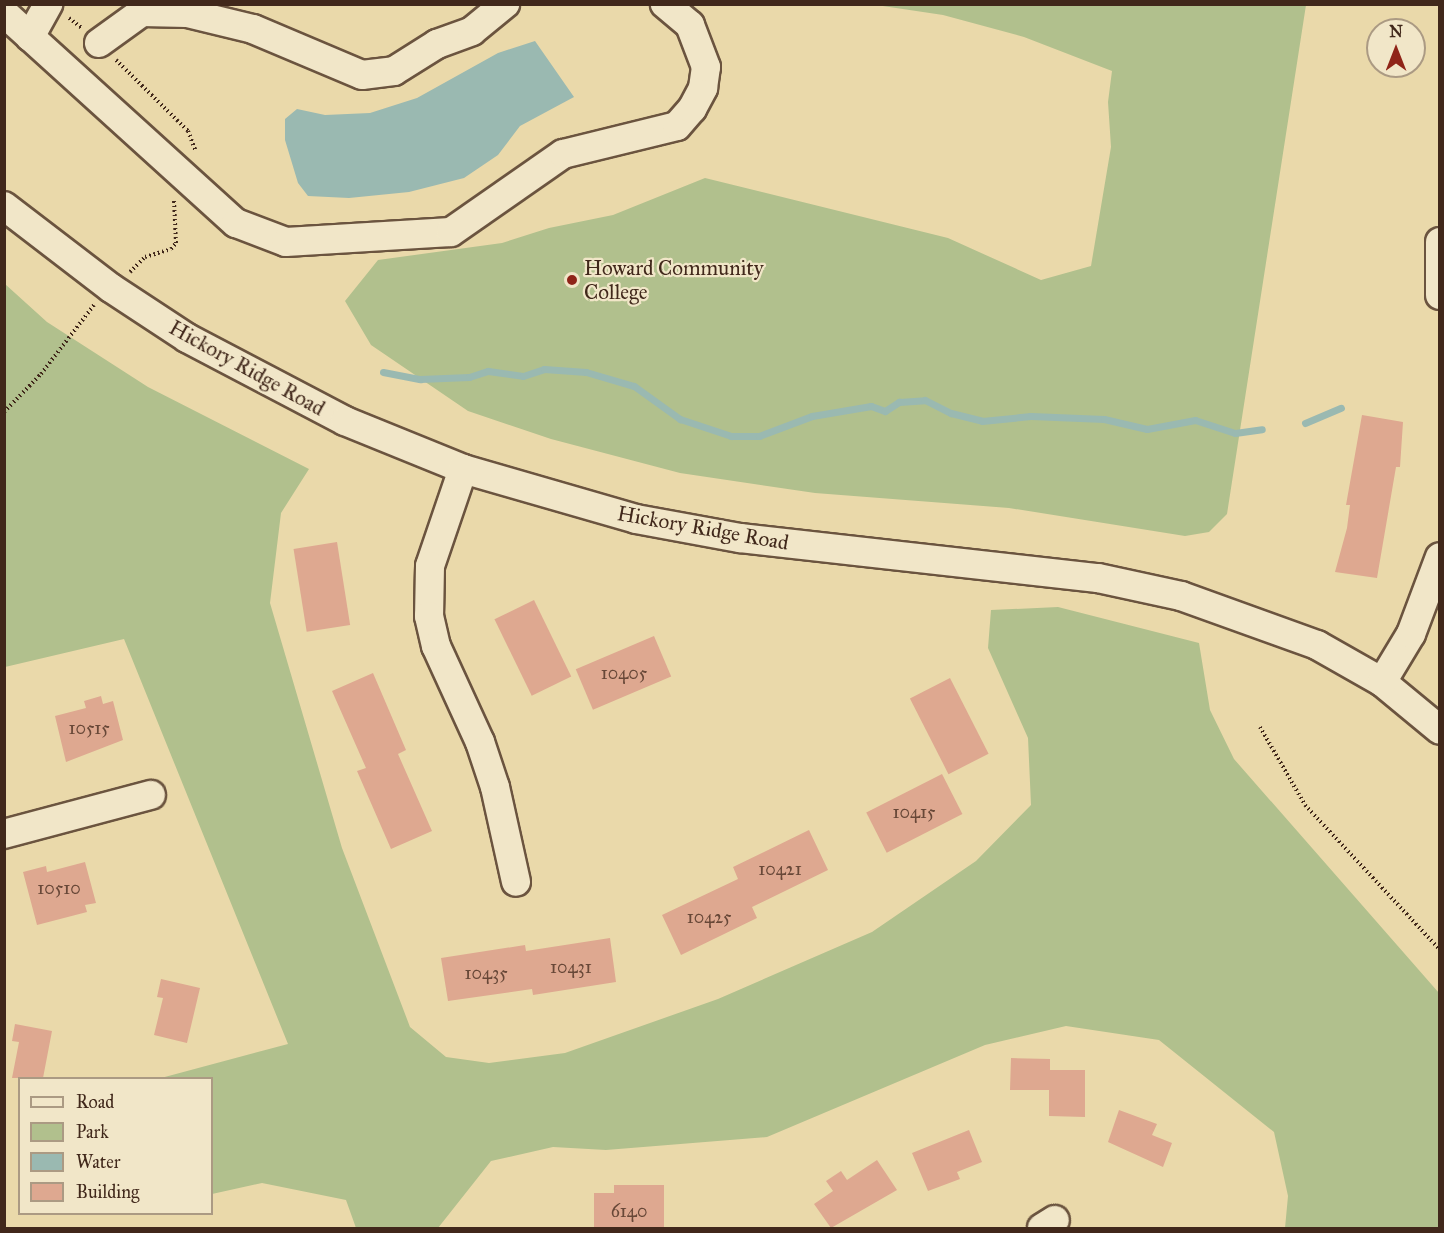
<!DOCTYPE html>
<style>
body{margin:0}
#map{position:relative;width:1444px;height:1233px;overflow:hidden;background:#ead9aa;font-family:"IM FELL Great Primer",serif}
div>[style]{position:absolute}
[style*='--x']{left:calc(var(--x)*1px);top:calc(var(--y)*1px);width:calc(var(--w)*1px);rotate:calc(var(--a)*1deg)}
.green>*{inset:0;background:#b1c08d}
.water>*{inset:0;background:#9ab9b1}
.stream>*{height:7px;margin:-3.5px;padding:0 3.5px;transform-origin:3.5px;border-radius:3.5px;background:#9ab9b1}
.building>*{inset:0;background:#dea890;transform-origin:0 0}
.path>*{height:4px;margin-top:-2px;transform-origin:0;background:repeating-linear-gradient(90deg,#41281b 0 1.5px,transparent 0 4.5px)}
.roads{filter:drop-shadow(2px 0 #6b543f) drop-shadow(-2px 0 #6b543f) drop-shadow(0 2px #6b543f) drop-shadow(0 -2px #6b543f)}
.minor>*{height:28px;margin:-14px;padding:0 14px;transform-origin:14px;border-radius:14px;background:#f1e6c8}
.dots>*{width:16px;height:16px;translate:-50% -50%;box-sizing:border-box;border:3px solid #f1e6c8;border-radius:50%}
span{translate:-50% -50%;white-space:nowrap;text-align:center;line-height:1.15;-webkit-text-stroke:4.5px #f1e6c8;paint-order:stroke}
.number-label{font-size:18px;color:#684838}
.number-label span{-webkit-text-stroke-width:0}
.poi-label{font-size:21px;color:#41281b}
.left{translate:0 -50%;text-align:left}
.street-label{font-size:21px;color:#41281b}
.frame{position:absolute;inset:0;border:6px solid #41281b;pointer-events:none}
.legend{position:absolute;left:18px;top:1077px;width:195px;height:138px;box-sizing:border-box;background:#f1e6c8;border:2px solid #ab9a83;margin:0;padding:8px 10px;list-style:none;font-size:18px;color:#41281b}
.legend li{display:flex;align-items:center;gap:12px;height:30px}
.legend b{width:30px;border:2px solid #ab9a83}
.north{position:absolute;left:1366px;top:18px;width:60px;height:60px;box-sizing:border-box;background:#f1e6c8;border:2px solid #ab9a83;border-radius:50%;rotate:0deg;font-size:16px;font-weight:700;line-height:24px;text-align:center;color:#41281b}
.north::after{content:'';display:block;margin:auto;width:21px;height:27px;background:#8f2418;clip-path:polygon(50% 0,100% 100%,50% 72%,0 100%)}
</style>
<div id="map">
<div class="green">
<i style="clip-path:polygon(876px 5px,1306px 5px,1227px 514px,1209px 532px,1185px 536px,1009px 508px,815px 493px,680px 473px,551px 439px,468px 411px,371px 345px,345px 301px,378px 260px,502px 243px,549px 228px,613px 215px,705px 178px,948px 238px,1041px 280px,1091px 266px,1111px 147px,1108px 102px,1112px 71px,1024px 37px,943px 15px)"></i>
<i style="clip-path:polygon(5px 284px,47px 322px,148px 387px,309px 469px,281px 513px,270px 603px,342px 848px,410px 1027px,446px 1057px,489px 1063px,565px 1053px,718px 999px,872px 932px,976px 861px,1031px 805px,1028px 738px,988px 648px,991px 610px,1058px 607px,1199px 643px,1210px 710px,1234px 759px,1439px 993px,1439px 1228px,1285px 1228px,1288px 1196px,1274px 1132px,1159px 1040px,1066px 1026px,985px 1045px,767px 1137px,606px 1150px,553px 1147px,491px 1161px,438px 1228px,356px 1228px,346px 1200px,262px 1183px,212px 1194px,212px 1078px,161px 1078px,288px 1044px,124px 639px,5px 667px)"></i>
</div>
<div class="water">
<i style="clip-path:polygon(535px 41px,574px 97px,520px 126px,498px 155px,464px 178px,409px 192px,349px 198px,308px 196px,298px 183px,285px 140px,285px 119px,297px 109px,325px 115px,370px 113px,417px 98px,498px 53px)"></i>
</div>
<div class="stream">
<i style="--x:383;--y:372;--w:38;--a:11"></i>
<i style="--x:420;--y:379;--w:49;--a:-2.3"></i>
<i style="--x:469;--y:377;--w:20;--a:-18"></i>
<i style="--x:488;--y:371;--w:35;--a:8"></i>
<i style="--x:523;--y:376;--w:22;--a:-18"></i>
<i style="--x:544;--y:369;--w:42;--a:4.1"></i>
<i style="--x:586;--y:372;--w:50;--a:16.3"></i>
<i style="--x:634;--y:386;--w:57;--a:35.7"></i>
<i style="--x:680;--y:419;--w:54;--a:18.4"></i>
<i style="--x:731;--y:436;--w:28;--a:0"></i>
<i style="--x:759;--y:436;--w:57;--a:-20.7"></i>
<i style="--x:812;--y:416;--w:60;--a:-9.6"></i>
<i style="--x:871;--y:406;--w:15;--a:20"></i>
<i style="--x:885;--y:411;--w:17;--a:-33"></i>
<i style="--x:899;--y:402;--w:26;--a:-4"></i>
<i style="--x:925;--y:400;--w:29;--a:27"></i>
<i style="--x:951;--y:413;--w:32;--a:14"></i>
<i style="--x:982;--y:421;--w:49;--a:-5.8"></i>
<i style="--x:1031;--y:416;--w:73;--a:2.4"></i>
<i style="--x:1104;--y:419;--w:44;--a:13.1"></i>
<i style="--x:1147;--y:429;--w:49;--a:-10.6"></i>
<i style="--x:1195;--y:420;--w:42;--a:18"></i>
<i style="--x:1235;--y:433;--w:27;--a:-8"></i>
<i style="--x:1305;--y:423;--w:39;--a:-23"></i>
</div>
<div class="building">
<i style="clip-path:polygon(1362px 415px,1403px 422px,1400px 467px,1396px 467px,1377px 578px,1335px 572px,1347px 528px,1350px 505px,1346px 505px)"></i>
<i style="left:337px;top:542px;width:84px;height:44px;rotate:81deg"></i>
<i style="left:534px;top:600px;width:85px;height:44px;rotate:64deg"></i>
<i style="left:654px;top:636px;width:44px;height:85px;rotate:67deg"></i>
<i style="clip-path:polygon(373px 673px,406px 750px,398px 754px,432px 831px,391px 849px,357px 771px,366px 768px,332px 691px)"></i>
<i style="left:950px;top:678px;width:85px;height:45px;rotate:63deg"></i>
<i style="clip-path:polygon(101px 696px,103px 704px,113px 701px,123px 740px,66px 762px,55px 716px,86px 708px,84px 701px)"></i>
<i style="left:942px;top:774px;width:45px;height:85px;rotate:63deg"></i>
<i style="clip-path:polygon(809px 830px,828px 870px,752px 907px,757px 918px,681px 955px,662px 915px,738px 879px,733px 867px)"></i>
<i style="clip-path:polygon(85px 862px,96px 903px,85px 905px,87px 912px,37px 925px,23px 872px,46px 866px,47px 872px)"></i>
<i style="clip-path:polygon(610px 938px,616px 982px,533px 995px,532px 989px,448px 1001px,441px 958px,525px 945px,526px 951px)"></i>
<i style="clip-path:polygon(161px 979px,200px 988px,187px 1043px,154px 1035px,163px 998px,157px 997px)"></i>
<i style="clip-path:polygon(15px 1024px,52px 1031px,43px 1078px,12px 1078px,19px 1042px,12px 1041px)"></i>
<i style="clip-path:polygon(1011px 1058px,1050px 1059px,1050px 1070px,1085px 1070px,1085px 1117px,1049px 1116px,1049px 1090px,1010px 1090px)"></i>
<i style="clip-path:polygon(1119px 1110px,1157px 1124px,1152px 1135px,1172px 1143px,1163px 1167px,1108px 1142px)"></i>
<i style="clip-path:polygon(969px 1130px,982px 1162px,957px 1172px,960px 1179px,928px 1191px,912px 1153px)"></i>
<i style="clip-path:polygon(877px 1160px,897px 1190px,831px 1228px,814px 1204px,833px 1191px,826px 1181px,841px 1171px,847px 1180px)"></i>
<i style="clip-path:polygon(614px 1185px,664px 1185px,664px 1228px,594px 1228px,594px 1193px,614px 1193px)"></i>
</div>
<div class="path">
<i style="--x:69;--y:18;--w:16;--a:38"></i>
<i style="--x:116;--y:60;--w:101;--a:44.6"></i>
<i style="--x:188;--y:131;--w:22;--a:69"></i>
<i style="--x:130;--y:272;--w:21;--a:-45"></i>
<i style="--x:145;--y:257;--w:27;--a:-17"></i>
<i style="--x:171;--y:249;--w:8;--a:-50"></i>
<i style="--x:176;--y:243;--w:43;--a:-92.7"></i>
<i style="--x:4;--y:412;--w:53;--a:-45.8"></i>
<i style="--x:41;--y:374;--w:87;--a:-52.5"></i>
<i style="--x:1260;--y:727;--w:90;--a:60"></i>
<i style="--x:1305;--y:805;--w:198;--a:47"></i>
</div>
<div class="roads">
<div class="minor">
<i style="--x:4;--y:13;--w:313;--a:42.2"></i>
<i style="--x:236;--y:223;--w:53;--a:20.8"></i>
<i style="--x:286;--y:242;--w:165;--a:-3.5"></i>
<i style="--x:451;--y:232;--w:136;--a:-34.9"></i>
<i style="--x:563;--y:154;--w:117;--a:-13.8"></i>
<i style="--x:677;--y:126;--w:23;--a:-49"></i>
<i style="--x:692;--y:109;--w:24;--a:-62"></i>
<i style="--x:703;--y:88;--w:21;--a:-82"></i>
<i style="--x:706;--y:67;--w:45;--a:-110.9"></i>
<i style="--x:690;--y:25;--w:33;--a:-140"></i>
<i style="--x:30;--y:37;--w:38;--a:-61"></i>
<i style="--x:99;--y:43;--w:53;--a:-35.8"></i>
<i style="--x:142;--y:12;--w:45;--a:1.3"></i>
<i style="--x:187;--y:13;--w:68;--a:13.6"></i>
<i style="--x:253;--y:29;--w:118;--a:22.9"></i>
<i style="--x:362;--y:75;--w:32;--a:-7"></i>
<i style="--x:394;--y:71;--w:51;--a:-32.1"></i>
<i style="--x:437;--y:44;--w:37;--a:-20"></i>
<i style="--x:472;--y:31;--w:43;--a:-39.3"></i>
<i style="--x:4;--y:206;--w:135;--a:37.5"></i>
<i style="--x:111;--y:288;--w:91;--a:33.3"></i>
<i style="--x:187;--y:338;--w:178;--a:27.7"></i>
<i style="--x:345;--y:421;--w:127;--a:22.1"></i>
<i style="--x:463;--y:469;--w:180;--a:16.1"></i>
<i style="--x:636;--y:519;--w:106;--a:10.4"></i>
<i style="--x:740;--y:538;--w:360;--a:6.4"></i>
<i style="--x:1098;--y:578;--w:85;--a:12.2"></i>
<i style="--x:1181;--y:596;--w:145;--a:19.8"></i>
<i style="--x:1317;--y:645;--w:75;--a:29.6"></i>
<i style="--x:1382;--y:682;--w:75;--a:39.6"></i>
<i style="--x:1440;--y:242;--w:53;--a:90"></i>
<i style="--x:463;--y:469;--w:102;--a:108.8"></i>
<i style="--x:430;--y:566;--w:50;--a:91.1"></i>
<i style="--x:429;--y:616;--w:31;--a:77"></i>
<i style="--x:436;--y:646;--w:106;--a:65.4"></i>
<i style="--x:480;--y:742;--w:47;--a:71.6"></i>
<i style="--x:495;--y:787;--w:97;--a:77.5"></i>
<i style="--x:1382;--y:682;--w:56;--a:-58.9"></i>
<i style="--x:1411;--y:634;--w:82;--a:-69.4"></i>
<i style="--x:4;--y:834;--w:152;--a:-14.9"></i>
<i style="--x:1042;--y:1228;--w:15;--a:-32"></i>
</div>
</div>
<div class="dots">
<i style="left:572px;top:280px;background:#8f2418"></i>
</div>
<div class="number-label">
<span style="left:624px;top:673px">10405</span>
<span style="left:89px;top:728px">10515</span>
<span style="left:914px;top:812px">10415</span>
<span style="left:780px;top:869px">10421</span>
<span style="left:59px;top:888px">10510</span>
<span style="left:709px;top:917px">10425</span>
<span style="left:571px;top:967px">10431</span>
<span style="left:486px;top:973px">10435</span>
<span style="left:629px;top:1211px">6140</span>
</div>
<div class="poi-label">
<span class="left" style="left:584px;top:280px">Howard Community<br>College</span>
</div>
<div class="street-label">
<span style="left:247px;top:368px;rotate:29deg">Hickory Ridge Road</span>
<span style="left:703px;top:528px;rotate:10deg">Hickory Ridge Road</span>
</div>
<div class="frame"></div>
<ul class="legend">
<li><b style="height:8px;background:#f1e6c8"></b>Road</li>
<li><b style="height:16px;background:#b1c08d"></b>Park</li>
<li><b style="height:16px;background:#9ab9b1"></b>Water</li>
<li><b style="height:16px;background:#dea890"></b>Building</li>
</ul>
<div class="north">N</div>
</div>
